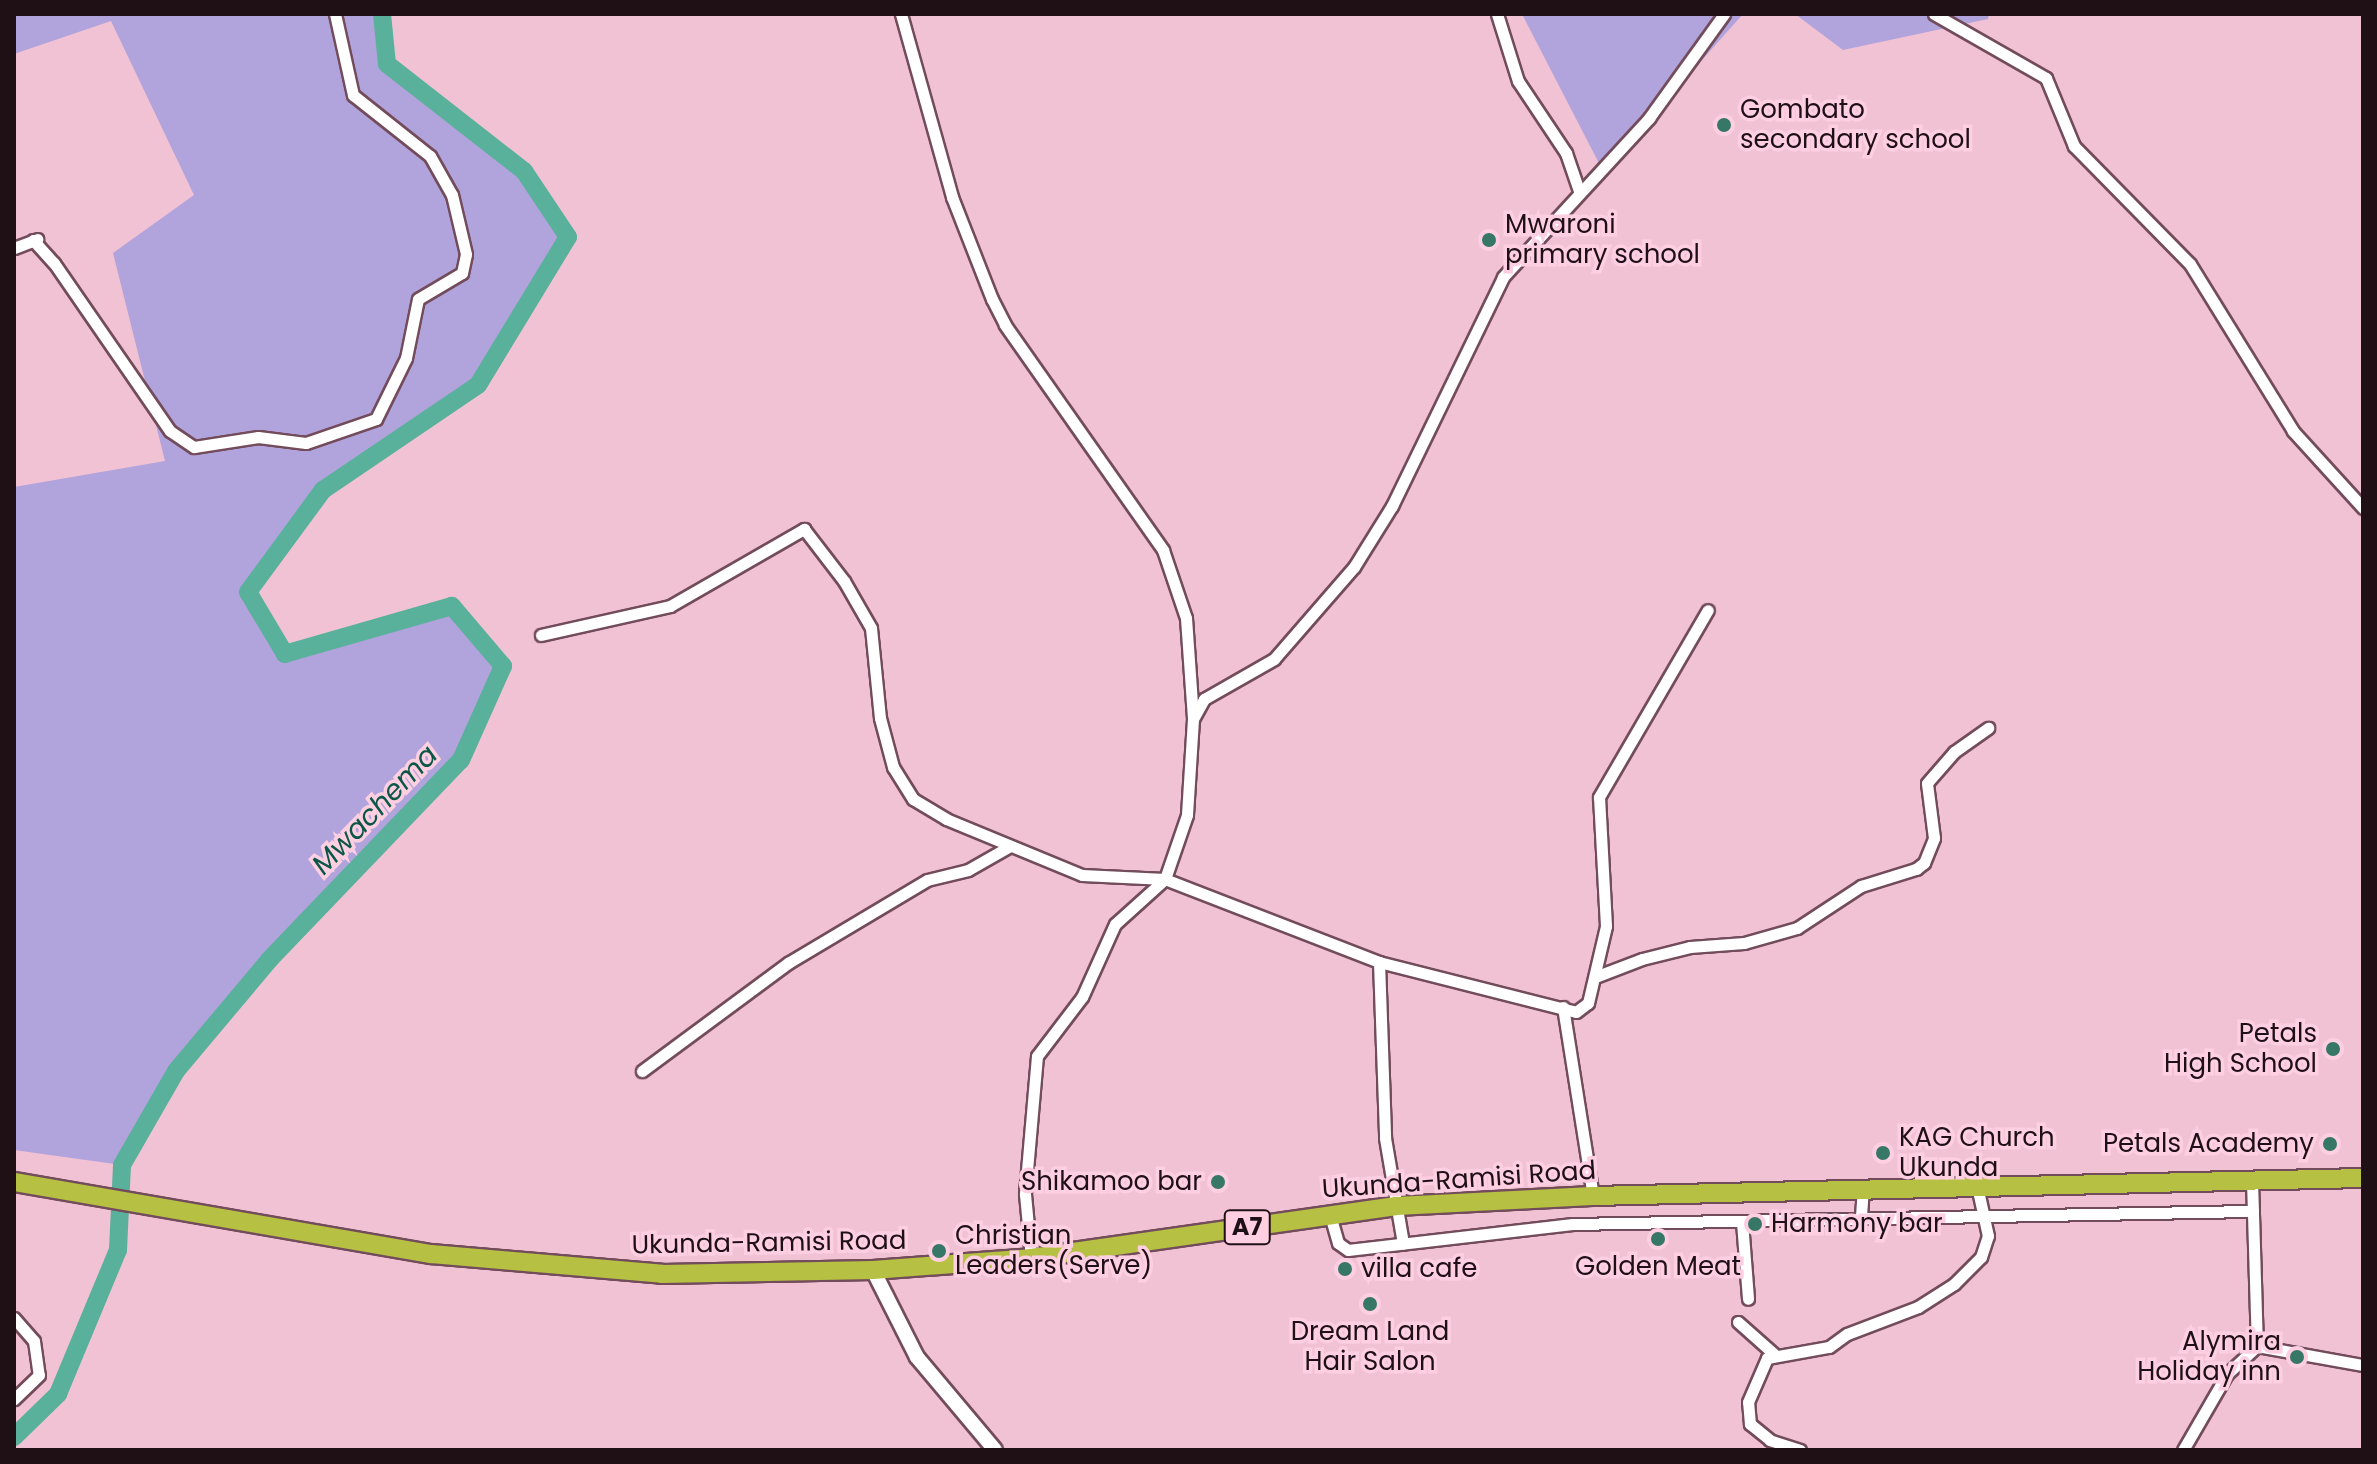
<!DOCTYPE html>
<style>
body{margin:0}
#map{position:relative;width:2377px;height:1464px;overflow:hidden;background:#f1c2d3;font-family:Poppins,sans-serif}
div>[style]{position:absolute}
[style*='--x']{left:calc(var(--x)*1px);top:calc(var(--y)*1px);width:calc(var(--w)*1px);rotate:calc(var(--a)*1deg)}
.green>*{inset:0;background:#b1a3dc}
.river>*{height:18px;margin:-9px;padding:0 9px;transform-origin:9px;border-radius:9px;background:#59b19b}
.roads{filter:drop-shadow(2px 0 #734c5b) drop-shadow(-2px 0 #734c5b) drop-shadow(0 2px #734c5b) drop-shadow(0 -2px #734c5b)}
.minor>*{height:11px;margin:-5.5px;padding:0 5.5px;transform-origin:5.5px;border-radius:5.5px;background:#fff}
.tertiary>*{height:14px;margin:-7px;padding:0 7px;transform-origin:7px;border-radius:7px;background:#fff}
.trunk>*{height:18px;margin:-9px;padding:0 9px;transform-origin:9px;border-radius:9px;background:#b6c042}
.dots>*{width:22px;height:22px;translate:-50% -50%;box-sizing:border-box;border:4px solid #fecfe0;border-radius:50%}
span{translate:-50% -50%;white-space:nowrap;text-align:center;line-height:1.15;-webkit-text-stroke:7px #fecfe0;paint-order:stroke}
.shield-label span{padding:2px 6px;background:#fecfe0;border:2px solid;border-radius:6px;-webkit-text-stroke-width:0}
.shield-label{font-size:24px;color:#1f1016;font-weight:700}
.poi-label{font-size:26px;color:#1f1016}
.left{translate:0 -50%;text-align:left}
.right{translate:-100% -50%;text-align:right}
.street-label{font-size:26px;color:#1f1016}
.water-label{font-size:28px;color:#0a5748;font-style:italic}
.frame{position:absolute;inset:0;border:16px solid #1f1016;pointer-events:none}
</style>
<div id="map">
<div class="green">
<i style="clip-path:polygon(14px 14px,382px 14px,387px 64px,524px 171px,568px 237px,478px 385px,323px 490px,248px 592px,285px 654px,452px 606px,503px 666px,461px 760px,269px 960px,176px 1071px,122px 1165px,14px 1150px,14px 487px,165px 461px,113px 253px,194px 195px,111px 21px,14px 54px)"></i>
<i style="clip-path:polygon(1522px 14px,1743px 14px,1603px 171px)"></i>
<i style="clip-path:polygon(1795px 14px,1989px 14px,1988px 19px,1843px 50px)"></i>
</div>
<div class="river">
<i style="--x:14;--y:1437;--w:62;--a:-44.3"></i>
<i style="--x:58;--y:1394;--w:156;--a:-67.4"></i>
<i style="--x:118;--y:1250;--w:85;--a:-87.3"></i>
<i style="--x:122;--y:1165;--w:108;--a:-60.1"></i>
<i style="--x:176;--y:1071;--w:145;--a:-50"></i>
<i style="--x:269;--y:960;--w:277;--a:-46.2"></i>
<i style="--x:461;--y:760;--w:103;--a:-65.9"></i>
<i style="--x:503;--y:666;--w:79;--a:-130.4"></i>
<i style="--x:452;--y:606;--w:174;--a:164"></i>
<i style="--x:285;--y:654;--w:72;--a:-120.8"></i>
<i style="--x:248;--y:592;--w:127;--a:-53.7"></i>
<i style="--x:323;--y:490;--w:187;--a:-34.1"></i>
<i style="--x:478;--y:385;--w:173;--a:-58.7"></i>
<i style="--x:568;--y:237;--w:79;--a:-123.7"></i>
<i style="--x:524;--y:171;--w:174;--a:-142"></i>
<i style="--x:387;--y:64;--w:50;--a:-95.7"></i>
</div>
<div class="roads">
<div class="minor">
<i style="--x:901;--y:14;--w:190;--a:74.4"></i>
<i style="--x:952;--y:197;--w:110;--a:68.6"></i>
<i style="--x:992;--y:299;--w:29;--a:63"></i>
<i style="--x:1005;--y:325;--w:275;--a:54.9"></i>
<i style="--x:1163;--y:550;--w:72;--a:71.3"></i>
<i style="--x:1186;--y:618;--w:101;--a:86"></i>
<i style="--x:1193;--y:719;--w:96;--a:93.6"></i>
<i style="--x:1187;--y:815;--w:68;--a:109"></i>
<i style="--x:1165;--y:879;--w:67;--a:138"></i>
<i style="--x:1115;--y:924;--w:80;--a:114.3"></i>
<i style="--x:1082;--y:997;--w:74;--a:127.3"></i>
<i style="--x:1037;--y:1056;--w:139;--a:95"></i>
<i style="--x:1025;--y:1194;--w:64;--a:84.6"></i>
<i style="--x:1497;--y:14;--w:70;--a:72.6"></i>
<i style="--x:1518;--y:81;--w:87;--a:56.3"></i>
<i style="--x:1566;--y:153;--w:39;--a:71"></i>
<i style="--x:1934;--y:14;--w:129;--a:29.7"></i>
<i style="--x:2046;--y:78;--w:74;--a:67.6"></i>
<i style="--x:2074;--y:146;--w:165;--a:45.5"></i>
<i style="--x:2190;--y:264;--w:196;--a:58.3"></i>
<i style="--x:2293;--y:431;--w:104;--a:47.7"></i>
<i style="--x:33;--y:240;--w:31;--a:48"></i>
<i style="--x:54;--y:263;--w:204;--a:55.4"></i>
<i style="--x:170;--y:431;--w:29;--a:34"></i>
<i style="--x:194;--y:447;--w:65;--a:-8.9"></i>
<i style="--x:258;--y:437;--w:48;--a:7.1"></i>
<i style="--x:306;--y:443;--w:74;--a:-18.9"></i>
<i style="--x:376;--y:419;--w:68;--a:-63.8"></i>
<i style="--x:406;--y:358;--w:60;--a:-78.5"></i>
<i style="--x:418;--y:299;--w:51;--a:-30.6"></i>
<i style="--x:462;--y:273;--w:19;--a:-78"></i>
<i style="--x:466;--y:254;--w:61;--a:-103.3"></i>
<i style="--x:452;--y:195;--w:45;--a:-119.4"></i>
<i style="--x:430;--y:156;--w:98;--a:-141.6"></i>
<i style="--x:353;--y:95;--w:83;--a:-102.5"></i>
<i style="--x:14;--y:248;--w:25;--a:-21"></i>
<i style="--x:541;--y:635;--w:132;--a:-12.7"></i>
<i style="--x:670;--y:606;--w:155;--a:-29.9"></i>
<i style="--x:804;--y:529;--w:66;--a:52.4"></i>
<i style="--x:844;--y:581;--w:54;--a:60.1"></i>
<i style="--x:871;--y:628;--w:90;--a:84.3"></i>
<i style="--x:880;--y:718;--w:51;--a:75.1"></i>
<i style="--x:893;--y:767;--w:38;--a:58"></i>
<i style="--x:913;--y:799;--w:39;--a:31"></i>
<i style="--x:946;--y:819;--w:147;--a:22.4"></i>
<i style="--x:1082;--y:875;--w:83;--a:2.8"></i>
<i style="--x:1165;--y:879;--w:230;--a:21.2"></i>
<i style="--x:1379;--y:962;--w:203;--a:14.2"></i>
<i style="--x:1576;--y:1012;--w:15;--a:-37"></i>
<i style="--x:1588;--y:1003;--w:79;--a:-76.8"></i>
<i style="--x:1606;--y:926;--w:129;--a:-93.1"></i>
<i style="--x:1599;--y:797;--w:216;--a:-59.8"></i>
<i style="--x:1193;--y:719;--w:23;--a:-61"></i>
<i style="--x:1204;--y:699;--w:81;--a:-29.7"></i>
<i style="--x:1274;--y:659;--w:122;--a:-49"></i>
<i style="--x:1354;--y:567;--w:72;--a:-58.1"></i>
<i style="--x:1392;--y:506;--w:254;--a:-64.1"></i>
<i style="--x:1503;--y:277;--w:216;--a:-47.4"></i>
<i style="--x:1649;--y:118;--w:128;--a:-54.2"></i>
<i style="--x:1379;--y:962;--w:176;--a:88"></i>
<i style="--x:1385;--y:1138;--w:107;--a:80.3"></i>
<i style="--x:1595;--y:977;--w:50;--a:-21"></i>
<i style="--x:1642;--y:959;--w:49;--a:-14"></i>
<i style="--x:1690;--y:947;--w:54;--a:-4.2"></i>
<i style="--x:1744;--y:943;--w:55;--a:-15.8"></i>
<i style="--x:1797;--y:928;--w:77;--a:-33.3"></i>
<i style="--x:1861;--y:886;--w:58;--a:-17.2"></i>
<i style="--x:1916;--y:869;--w:10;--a:-37"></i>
<i style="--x:1924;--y:863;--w:27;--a:-68"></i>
<i style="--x:1934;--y:838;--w:55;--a:-97.3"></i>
<i style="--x:1927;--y:783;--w:41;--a:-48.9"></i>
<i style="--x:1954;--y:752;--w:42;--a:-35.2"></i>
<i style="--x:1563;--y:1007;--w:191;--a:81"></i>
<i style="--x:642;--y:1071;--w:182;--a:-36.5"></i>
<i style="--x:788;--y:963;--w:162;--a:-30.8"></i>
<i style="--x:927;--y:880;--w:42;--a:-13.7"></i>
<i style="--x:968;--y:870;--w:48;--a:-29.7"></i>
<i style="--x:2252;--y:1180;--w:166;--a:88.3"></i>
<i style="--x:2257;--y:1346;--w:108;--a:10.2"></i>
<i style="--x:1330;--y:1215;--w:29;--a:74"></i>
<i style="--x:1338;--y:1243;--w:12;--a:35"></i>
<i style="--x:1348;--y:1250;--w:226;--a:-6.6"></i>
<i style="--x:1573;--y:1224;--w:680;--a:-1.1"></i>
<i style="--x:1861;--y:1216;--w:27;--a:-86"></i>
<i style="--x:1742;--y:1222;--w:77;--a:85.5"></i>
<i style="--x:14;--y:1318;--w:30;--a:49"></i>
<i style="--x:34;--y:1341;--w:34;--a:82"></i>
<i style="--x:39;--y:1375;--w:35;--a:136"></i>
<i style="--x:1738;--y:1322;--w:48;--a:41.6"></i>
<i style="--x:1800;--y:1450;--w:32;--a:-162"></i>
<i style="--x:1770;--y:1440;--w:26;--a:-141"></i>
<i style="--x:1750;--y:1424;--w:22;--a:-95"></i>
<i style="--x:1748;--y:1402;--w:48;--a:-66.6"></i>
<i style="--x:1767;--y:1358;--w:63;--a:-10.1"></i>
<i style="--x:1829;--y:1347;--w:22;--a:-36"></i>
<i style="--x:1847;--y:1334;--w:76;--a:-20.8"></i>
<i style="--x:1918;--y:1307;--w:43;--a:-32.6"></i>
<i style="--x:1954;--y:1284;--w:38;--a:-45"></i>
<i style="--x:1981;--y:1257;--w:22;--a:-72"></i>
<i style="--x:1988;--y:1236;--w:51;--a:-102.4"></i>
<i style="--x:2183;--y:1450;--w:88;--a:-59.9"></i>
<i style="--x:2227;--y:1374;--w:41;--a:-43"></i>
</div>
<div class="tertiary">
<i style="--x:873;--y:1270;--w:97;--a:63.2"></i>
<i style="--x:917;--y:1357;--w:121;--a:50"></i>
</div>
<div class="trunk">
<i style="--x:14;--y:1182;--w:423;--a:9.8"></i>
<i style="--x:431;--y:1254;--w:232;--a:4.9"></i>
<i style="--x:662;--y:1274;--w:211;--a:-1.1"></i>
<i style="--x:873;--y:1270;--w:158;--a:-4.3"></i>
<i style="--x:1031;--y:1258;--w:369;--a:-8.1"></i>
<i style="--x:1396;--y:1206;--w:197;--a:-2.9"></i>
<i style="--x:1593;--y:1196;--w:770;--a:-1.34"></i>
</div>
</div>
<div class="dots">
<i style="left:1724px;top:125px;background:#367767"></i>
<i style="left:1489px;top:240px;background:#367767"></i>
<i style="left:2333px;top:1049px;background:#367767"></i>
<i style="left:2330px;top:1144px;background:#367767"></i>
<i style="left:1883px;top:1153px;background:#367767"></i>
<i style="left:1218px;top:1182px;background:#367767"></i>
<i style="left:1755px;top:1224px;background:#367767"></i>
<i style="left:1658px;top:1239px;background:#367767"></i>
<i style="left:939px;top:1251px;background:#367767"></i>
<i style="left:1345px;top:1269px;background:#367767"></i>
<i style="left:1370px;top:1304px;background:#367767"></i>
<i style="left:2297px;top:1357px;background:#367767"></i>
</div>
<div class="shield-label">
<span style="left:1247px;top:1227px">A7</span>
</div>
<div class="poi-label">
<span class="left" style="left:1740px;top:125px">Gombato<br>secondary school</span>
<span class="left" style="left:1505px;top:240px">Mwaroni<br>primary school</span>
<span class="right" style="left:2317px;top:1049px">Petals<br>High School</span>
<span class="left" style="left:1899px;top:1153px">KAG Church<br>Ukunda</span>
<span class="right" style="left:2314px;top:1144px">Petals Academy</span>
<span class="right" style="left:1202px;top:1182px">Shikamoo bar</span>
<span class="left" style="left:1771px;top:1224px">Harmony bar</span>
<span class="left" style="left:955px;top:1251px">Christian<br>Leaders(Serve)</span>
<span style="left:1658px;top:1267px">Golden Meat</span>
<span class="left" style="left:1361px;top:1269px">villa cafe</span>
<span style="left:1370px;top:1347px">Dream Land<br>Hair Salon</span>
<span class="right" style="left:2281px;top:1357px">Alymira<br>Holiday inn</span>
</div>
<div class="street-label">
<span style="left:1459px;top:1180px;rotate:-4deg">Ukunda-Ramisi Road</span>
<span style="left:769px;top:1243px;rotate:-1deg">Ukunda-Ramisi Road</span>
</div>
<div class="water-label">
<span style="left:375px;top:810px;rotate:-46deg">Mwachema</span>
</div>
<div class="frame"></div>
</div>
